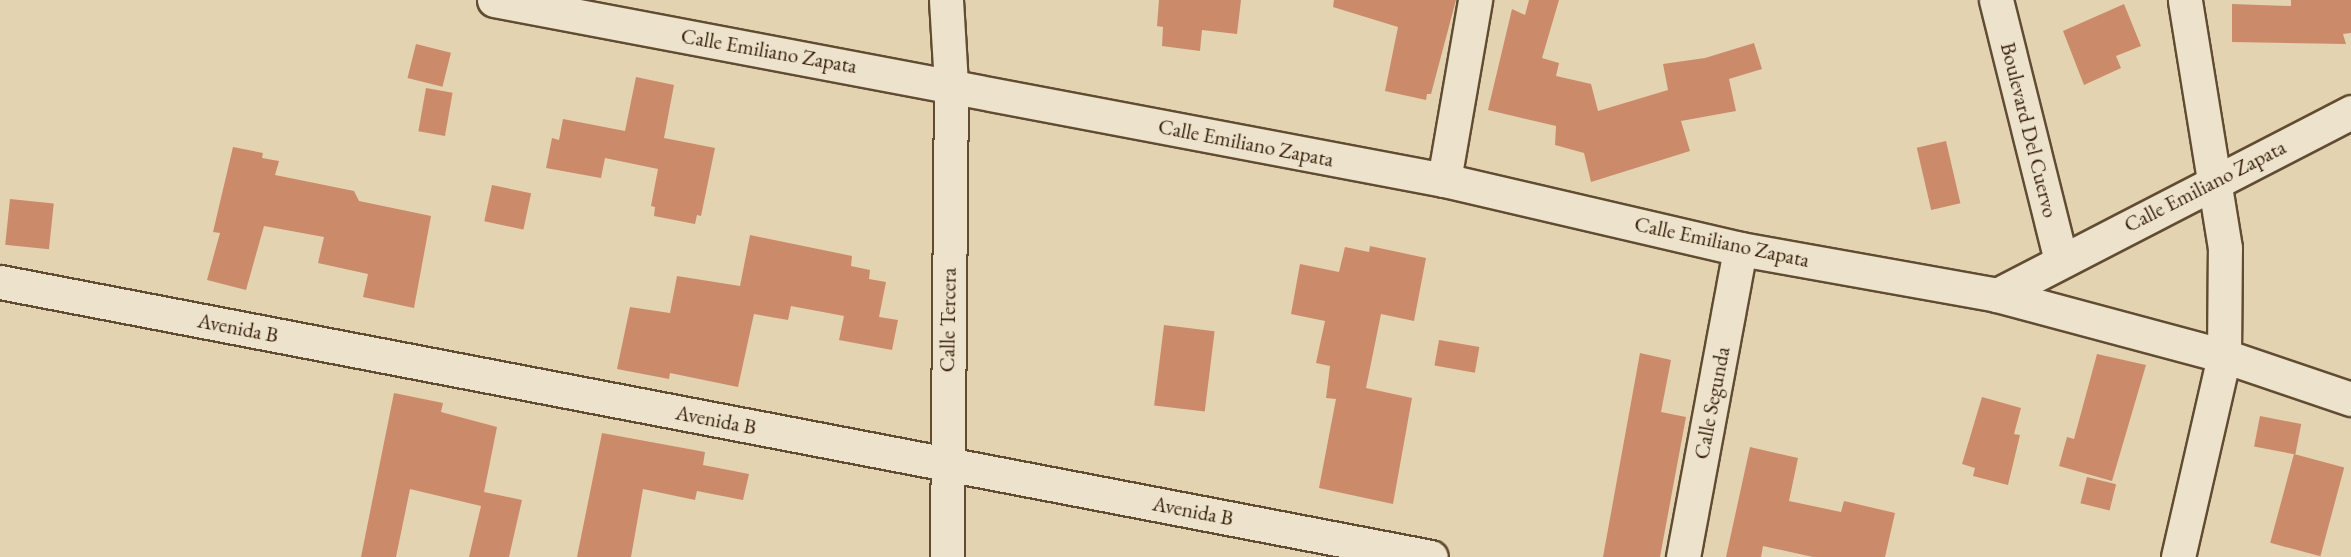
<!DOCTYPE html>
<style>
body{margin:0}
#map{position:relative;width:2351px;height:557px;overflow:hidden;background:#e4d3b1;font-family:"EB Garamond",serif}
div>[style]{position:absolute}
[style*='--x']{left:calc(var(--x)*1px);top:calc(var(--y)*1px);width:calc(var(--w)*1px);rotate:calc(var(--a)*1deg)}
.building>*{inset:0;background:#cb8b6a;transform-origin:0 0}
.roads{filter:drop-shadow(2px 0 #614c32) drop-shadow(-2px 0 #614c32) drop-shadow(0 2px #614c32) drop-shadow(0 -2px #614c32)}
.street>*{height:33px;margin:-16.5px;padding:0 16.5px;transform-origin:16.5px;border-radius:16.5px;background:#ede2cc}
.secondary>*{height:33px;margin:-16.5px;padding:0 16.5px;transform-origin:16.5px;border-radius:16.5px;background:#ede2cc}
span{translate:-50% -50%;white-space:nowrap;text-align:center;line-height:1.15;-webkit-text-stroke:4.5px #ede2cc;paint-order:stroke}
.street-label{font-size:21px;color:#351f07}
</style>
<div id="map">
<div class="building">
<i style="clip-path:polygon(1159px 0,1241px 0,1237px 34px,1202px 30px,1200px 51px,1162px 46px,1163px 27px,1157px 26px)"></i>
<i style="clip-path:polygon(1334px 0,1456px 0,1431px 94px,1427px 94px,1426px 100px,1385px 91px,1398px 27px,1333px 7px)"></i>
<i style="clip-path:polygon(1529px 0,1559px 0,1542px 58px,1559px 63px,1556px 76px,1591px 84px,1598px 111px,1668px 90px,1663px 64px,1705px 58px,1754px 43px,1762px 69px,1729px 79px,1736px 111px,1681px 121px,1690px 151px,1591px 182px,1584px 153px,1555px 145px,1556px 126px,1488px 110px,1512px 9px,1525px 15px)"></i>
<i style="clip-path:polygon(2291px 0,2351px 0,2351px 33px,2343px 34px,2346px 44px,2232px 42px,2232px 4px,2291px 6px)"></i>
<i style="clip-path:polygon(2124px 4px,2141px 46px,2116px 56px,2121px 68px,2084px 85px,2063px 31px)"></i>
<i style="left:416px;top:44px;width:36px;height:35px;rotate:14deg"></i>
<i style="clip-path:polygon(636px 77px,674px 85px,664px 138px,715px 148px,701px 216px,697px 215px,695px 224px,654px 216px,655px 207px,651px 206px,658px 169px,605px 158px,601px 178px,546px 168px,552px 138px,559px 140px,563px 119px,625px 131px)"></i>
<i style="left:426px;top:88px;width:27px;height:44px;rotate:10deg"></i>
<i style="left:1946px;top:141px;width:64px;height:30px;rotate:77deg"></i>
<i style="clip-path:polygon(233px 147px,263px 153px,262px 158px,279px 161px,275px 175px,354px 191px,359px 201px,431px 216px,414px 308px,363px 297px,368px 274px,318px 263px,324px 237px,264px 226px,246px 290px,207px 280px,220px 233px,213px 232px)"></i>
<i style="left:492px;top:185px;width:40px;height:37px;rotate:12deg"></i>
<i style="left:10px;top:199px;width:44px;height:46px;rotate:6deg"></i>
<i style="clip-path:polygon(750px 235px,852px 256px,851px 266px,870px 270px,869px 279px,886px 282px,879px 317px,898px 320px,892px 350px,839px 340px,844px 316px,791px 306px,788px 320px,754px 314px,738px 387px,670px 373px,669px 379px,617px 369px,630px 307px,670px 313px,677px 276px,740px 286px)"></i>
<i style="clip-path:polygon(1370px 246px,1426px 258px,1414px 321px,1381px 314px,1366px 388px,1412px 398px,1393px 504px,1319px 488px,1336px 399px,1326px 398px,1330px 366px,1316px 363px,1325px 321px,1291px 314px,1300px 264px,1339px 272px,1345px 247px,1369px 252px)"></i>
<i style="left:1164px;top:325px;width:51px;height:81px;rotate:7deg"></i>
<i style="left:1439px;top:340px;width:41px;height:26px;rotate:10deg"></i>
<i style="clip-path:polygon(1640px 353px,1671px 360px,1661px 412px,1686px 417px,1660px 557px,1603px 557px)"></i>
<i style="clip-path:polygon(2097px 354px,2146px 365px,2112px 481px,2059px 466px,2067px 437px,2074px 439px)"></i>
<i style="clip-path:polygon(394px 393px,443px 403px,441px 412px,497px 427px,484px 492px,522px 500px,509px 557px,469px 557px,481px 506px,410px 489px,396px 557px,361px 557px)"></i>
<i style="clip-path:polygon(1982px 397px,2021px 408px,2014px 434px,2020px 435px,2008px 485px,1973px 476px,1975px 468px,1962px 464px)"></i>
<i style="left:2260px;top:416px;width:42px;height:31px;rotate:11deg"></i>
<i style="clip-path:polygon(602px 433px,705px 452px,703px 465px,749px 474px,743px 500px,697px 491px,695px 500px,643px 489px,631px 557px,577px 557px)"></i>
<i style="clip-path:polygon(1750px 447px,1798px 458px,1789px 501px,1841px 512px,1844px 501px,1895px 513px,1885px 557px,1813px 557px,1763px 546px,1761px 557px,1726px 557px)"></i>
<i style="left:2294px;top:454px;width:52px;height:92px;rotate:15deg"></i>
<i style="left:2087px;top:477px;width:30px;height:27px;rotate:14deg"></i>
</div>
<div class="roads">
<div class="street">
<i style="--x:494;--y:0;--w:967;--a:10.73"></i>
<i style="--x:1444;--y:180;--w:304;--a:13.1"></i>
<i style="--x:946;--y:0;--w:84;--a:86.6"></i>
<i style="--x:951;--y:84;--w:473;--a:90.5"></i>
<i style="--x:1996;--y:0;--w:268;--a:76"></i>
<i style="--x:1444;--y:180;--w:183;--a:-80.2"></i>
<i style="--x:0;--y:282;--w:1457;--a:10.88"></i>
<i style="--x:1997;--y:295;--w:235;--a:15"></i>
<i style="--x:2224;--y:356;--w:134;--a:18.7"></i>
<i style="--x:2178;--y:557;--w:206;--a:-77.1"></i>
<i style="--x:2224;--y:356;--w:108;--a:-89.5"></i>
<i style="--x:2225;--y:248;--w:251;--a:-99.2"></i>
</div>
<div class="secondary">
<i style="--x:1683;--y:557;--w:313;--a:-79.5"></i>
<i style="--x:1740;--y:249;--w:261;--a:10.1"></i>
<i style="--x:1997;--y:295;--w:399;--a:-27.3"></i>
</div>
</div>
<div class="street-label">
<span style="left:769px;top:51px;rotate:10deg">Calle Emiliano Zapata</span>
<span style="left:2029px;top:130px;rotate:76deg">Boulevard Del Cuervo</span>
<span style="left:1246px;top:143px;rotate:11deg">Calle Emiliano Zapata</span>
<span style="left:2205px;top:186px;rotate:-27deg">Calle Emiliano Zapata</span>
<span style="left:1722px;top:242px;rotate:12deg">Calle Emiliano Zapata</span>
<span style="left:948px;top:320px;rotate:-89deg">Calle Tercera</span>
<span style="left:238px;top:328px;rotate:11deg">Avenida B</span>
<span style="left:1712px;top:403px;rotate:-79deg">Calle Segunda</span>
<span style="left:716px;top:420px;rotate:11deg">Avenida B</span>
<span style="left:1193px;top:511px;rotate:11deg">Avenida B</span>
</div>
</div>
